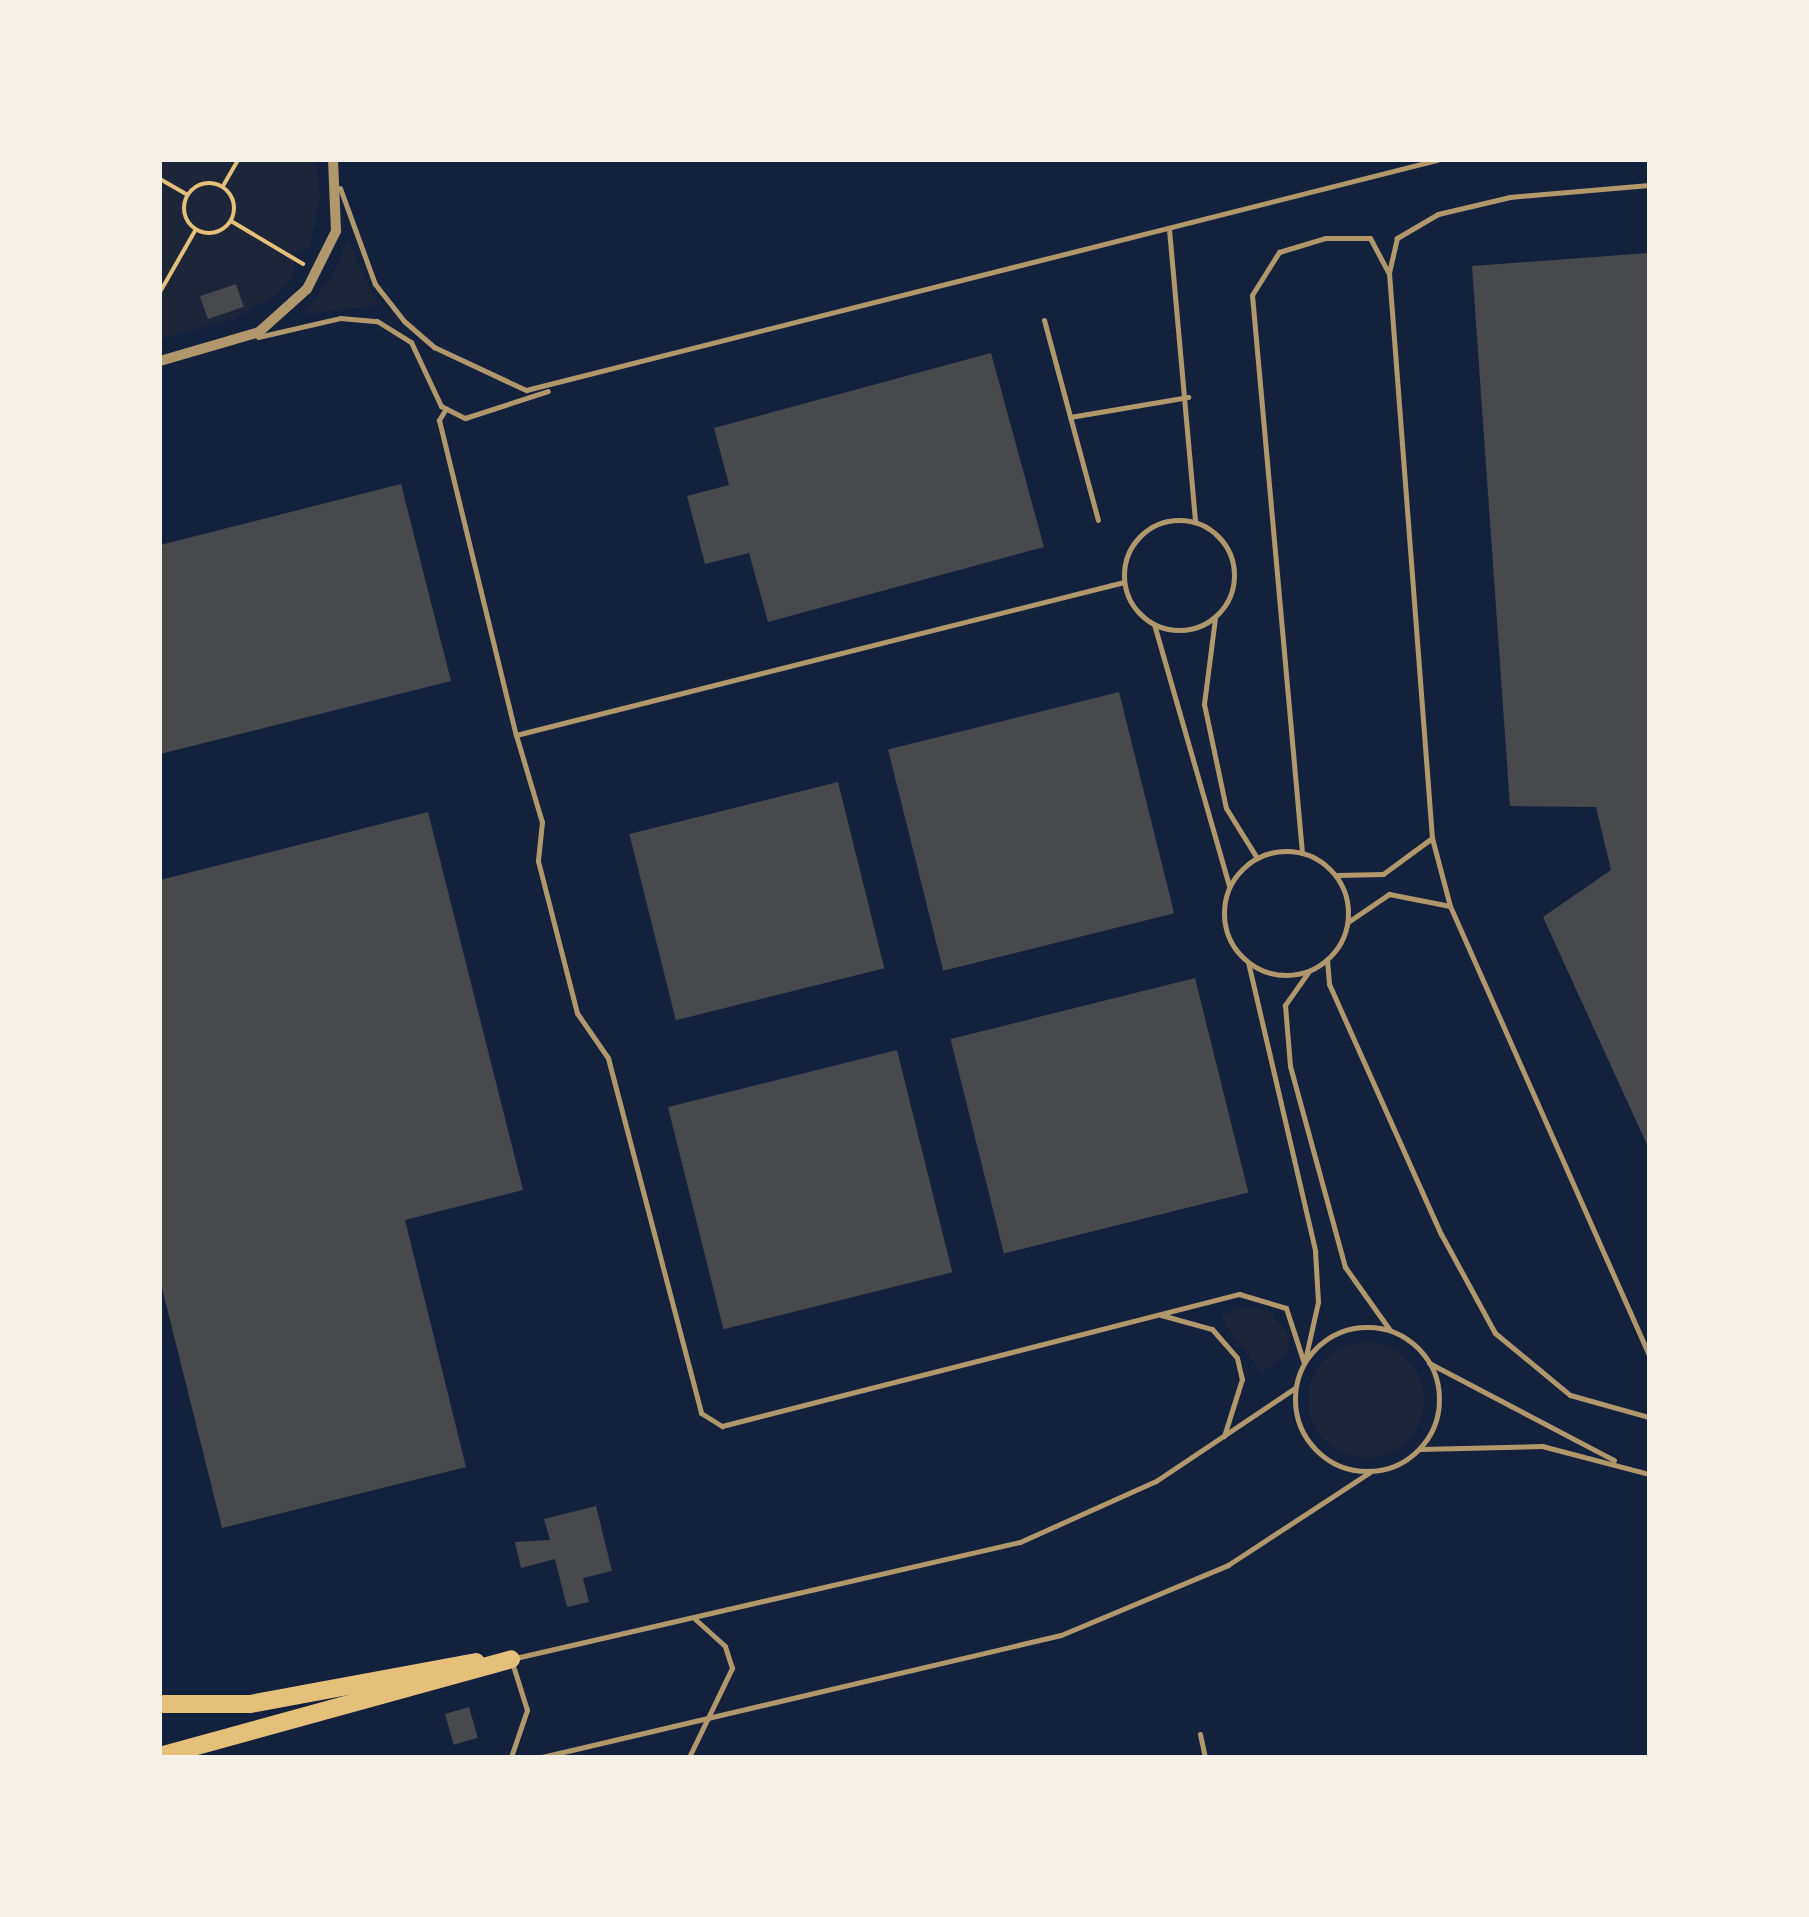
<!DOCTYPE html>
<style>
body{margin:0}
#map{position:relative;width:1809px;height:1917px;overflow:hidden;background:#14213d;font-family:"Libre Baskerville",serif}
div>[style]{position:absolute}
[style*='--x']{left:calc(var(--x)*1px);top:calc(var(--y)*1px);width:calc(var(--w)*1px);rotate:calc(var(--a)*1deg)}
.green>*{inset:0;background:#1d2539}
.round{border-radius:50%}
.building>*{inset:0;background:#48494c;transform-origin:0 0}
.path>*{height:4px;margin:-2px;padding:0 2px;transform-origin:2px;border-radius:2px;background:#e5c07b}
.path>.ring{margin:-2px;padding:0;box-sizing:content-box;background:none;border:4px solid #e5c07b;border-radius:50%}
.service>*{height:5px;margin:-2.5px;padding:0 2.5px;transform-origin:2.5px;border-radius:2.5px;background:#b1986c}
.service>.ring{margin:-2.5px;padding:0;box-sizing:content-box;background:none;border:5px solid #b1986c;border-radius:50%}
.minor>*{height:10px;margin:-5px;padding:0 5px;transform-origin:5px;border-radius:5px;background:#b1986c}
.trunk>*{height:18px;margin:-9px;padding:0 9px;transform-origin:9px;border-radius:9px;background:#e5c07b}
span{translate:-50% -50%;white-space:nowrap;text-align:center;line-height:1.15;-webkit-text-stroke:8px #f6f1e7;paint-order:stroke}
.frame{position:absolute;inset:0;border:162px solid #f6f1e7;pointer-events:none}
</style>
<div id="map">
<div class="green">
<i style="clip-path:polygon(160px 160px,316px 160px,320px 198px,309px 249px,294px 253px,294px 275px,278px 293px,232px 320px,160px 339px)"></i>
<i style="clip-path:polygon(348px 240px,378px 305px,304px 314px,332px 276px)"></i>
<i style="clip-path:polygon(1244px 1306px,1269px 1311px,1290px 1337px,1288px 1352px,1262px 1373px,1220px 1317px)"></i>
<i class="round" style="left:1308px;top:1342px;width:116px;height:116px"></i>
</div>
<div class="building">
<i style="clip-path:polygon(1649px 253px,1649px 1149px,1543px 917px,1611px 870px,1596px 807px,1510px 806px,1472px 266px)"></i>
<i style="left:236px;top:284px;width:24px;height:38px;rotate:71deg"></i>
<i style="clip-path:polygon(991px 353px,1044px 547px,768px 622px,749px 553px,705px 564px,687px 496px,729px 485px,714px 428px)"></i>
<i style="clip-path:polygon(401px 484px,451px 681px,160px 754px,160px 545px)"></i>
<i style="left:1119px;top:692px;width:228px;height:238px;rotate:76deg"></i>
<i style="left:838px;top:782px;width:192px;height:215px;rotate:76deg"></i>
<i style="clip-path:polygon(428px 812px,523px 1190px,405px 1220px,466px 1467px,222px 1528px,160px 1280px,160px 880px)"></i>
<i style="left:1195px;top:978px;width:221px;height:252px;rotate:76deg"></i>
<i style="left:897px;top:1050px;width:229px;height:236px;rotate:76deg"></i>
<i style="clip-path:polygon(596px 1506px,612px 1571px,583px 1578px,589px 1602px,567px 1607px,555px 1559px,521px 1568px,515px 1542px,550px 1540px,544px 1519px)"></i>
<i style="left:469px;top:1707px;width:32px;height:25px;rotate:74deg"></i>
</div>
<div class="path">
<i style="--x:160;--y:179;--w:30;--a:30"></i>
<i class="ring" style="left:184px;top:183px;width:46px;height:46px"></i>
<i style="--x:223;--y:186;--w:30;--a:-60"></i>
<i style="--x:231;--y:221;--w:84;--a:30.8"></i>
<i style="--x:160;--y:292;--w:70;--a:-60.2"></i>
</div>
<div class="service">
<i style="--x:1649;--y:185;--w:140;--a:175.1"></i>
<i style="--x:1510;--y:197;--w:74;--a:166.7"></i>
<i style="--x:1438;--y:214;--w:48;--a:149.7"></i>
<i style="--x:1397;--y:238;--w:36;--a:103"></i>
<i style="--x:1389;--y:273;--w:567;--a:85.65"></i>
<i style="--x:1432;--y:838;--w:70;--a:75.2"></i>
<i style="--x:1450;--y:906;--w:492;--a:66.1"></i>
<i style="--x:340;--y:188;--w:102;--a:70"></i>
<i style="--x:375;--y:284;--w:47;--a:51.9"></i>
<i style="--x:404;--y:321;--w:40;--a:41"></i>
<i style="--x:434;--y:347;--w:102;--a:25.1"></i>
<i style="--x:526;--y:390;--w:940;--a:-14.17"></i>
<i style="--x:1169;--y:229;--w:294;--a:84.9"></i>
<i style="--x:1044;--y:320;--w:207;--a:74.9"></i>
<i style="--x:258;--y:337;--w:84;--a:-13"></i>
<i style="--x:340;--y:318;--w:37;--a:5"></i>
<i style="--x:377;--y:321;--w:40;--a:32"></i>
<i style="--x:411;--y:342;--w:71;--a:64.9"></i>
<i style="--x:441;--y:406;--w:27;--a:27"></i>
<i style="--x:465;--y:418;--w:87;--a:-18"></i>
<i style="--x:445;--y:410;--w:12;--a:121"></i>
<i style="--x:439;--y:420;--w:324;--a:76.3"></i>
<i style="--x:1070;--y:417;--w:120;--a:-9.6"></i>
<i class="ring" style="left:1124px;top:520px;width:105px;height:105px"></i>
<i style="--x:1124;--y:582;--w:627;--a:165.88"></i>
<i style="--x:516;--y:735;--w:91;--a:73.4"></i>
<i style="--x:542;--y:822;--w:39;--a:96"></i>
<i style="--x:538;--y:861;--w:157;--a:75.6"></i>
<i style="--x:577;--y:1013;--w:55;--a:55.4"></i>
<i style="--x:608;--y:1058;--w:367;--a:75.3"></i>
<i style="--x:701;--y:1413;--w:25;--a:32"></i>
<i style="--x:722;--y:1426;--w:534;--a:-14.32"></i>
<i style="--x:1239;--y:1294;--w:49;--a:16.6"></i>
<i style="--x:1286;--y:1308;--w:58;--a:71.9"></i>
<i style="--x:1215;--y:618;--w:87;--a:97.3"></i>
<i style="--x:1204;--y:704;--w:106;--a:78.1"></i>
<i style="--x:1226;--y:808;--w:59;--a:58.2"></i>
<i style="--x:1154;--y:624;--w:272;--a:74"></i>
<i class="ring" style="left:1224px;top:851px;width:119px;height:119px"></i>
<i style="--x:1302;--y:853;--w:560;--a:-95.12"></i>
<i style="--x:1252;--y:295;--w:51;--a:-57.9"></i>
<i style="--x:1279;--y:252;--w:48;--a:-16.9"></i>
<i style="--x:1325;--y:238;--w:45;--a:0"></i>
<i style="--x:1370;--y:238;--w:38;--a:62"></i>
<i style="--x:1337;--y:875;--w:46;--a:-1.2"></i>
<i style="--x:1383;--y:874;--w:61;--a:-36.3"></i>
<i style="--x:1348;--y:922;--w:50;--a:-34.3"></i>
<i style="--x:1389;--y:894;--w:62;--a:11.1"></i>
<i style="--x:1327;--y:960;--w:24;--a:85"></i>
<i style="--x:1329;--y:984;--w:274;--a:65.9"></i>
<i style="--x:1441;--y:1234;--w:113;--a:61.4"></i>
<i style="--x:1495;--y:1333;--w:97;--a:39.6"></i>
<i style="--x:1570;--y:1395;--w:82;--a:15.6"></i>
<i style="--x:1248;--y:962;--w:297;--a:76.9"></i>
<i style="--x:1315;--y:1251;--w:51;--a:86.6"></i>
<i style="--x:1318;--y:1302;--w:59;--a:102.6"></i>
<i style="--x:1309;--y:971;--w:42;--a:125.2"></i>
<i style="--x:1285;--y:1005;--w:61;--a:85.3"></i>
<i style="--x:1290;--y:1066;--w:208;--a:74.7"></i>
<i style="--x:1345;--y:1267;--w:77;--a:54.5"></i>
<i style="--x:1161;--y:1315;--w:53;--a:15.4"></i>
<i style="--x:1212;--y:1329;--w:38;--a:49"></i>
<i style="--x:1237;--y:1358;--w:22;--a:77"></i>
<i style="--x:1242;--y:1379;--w:60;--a:107.5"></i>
<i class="ring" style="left:1295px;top:1327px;width:139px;height:139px"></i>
<i style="--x:1429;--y:1363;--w:209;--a:27.7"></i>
<i style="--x:1420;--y:1449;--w:122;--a:-1.4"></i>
<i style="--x:1542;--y:1446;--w:111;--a:14.7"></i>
<i style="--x:1200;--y:1734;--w:24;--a:78"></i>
<i style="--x:511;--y:1757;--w:50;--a:-71.2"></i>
<i style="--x:527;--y:1710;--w:53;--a:-107.4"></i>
<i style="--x:511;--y:1659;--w:522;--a:-12.95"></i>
<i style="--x:1020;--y:1542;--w:149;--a:-24.2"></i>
<i style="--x:1156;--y:1481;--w:167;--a:-33.8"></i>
<i style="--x:542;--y:1757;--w:533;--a:-13.23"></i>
<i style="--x:1061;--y:1635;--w:181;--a:-22.7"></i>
<i style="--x:1228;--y:1565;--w:170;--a:-33.2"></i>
<i style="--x:689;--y:1757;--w:99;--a:-64.2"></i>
<i style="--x:732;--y:1668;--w:23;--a:-108"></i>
<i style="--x:725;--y:1646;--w:40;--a:-138"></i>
</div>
<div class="minor">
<i style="--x:160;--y:361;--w:103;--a:-16.3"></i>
<i style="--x:259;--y:332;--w:64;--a:-41.9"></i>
<i style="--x:307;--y:289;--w:65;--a:-63.4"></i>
<i style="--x:336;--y:231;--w:71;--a:-92.4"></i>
</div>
<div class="trunk">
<i style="--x:160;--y:1704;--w:90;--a:0"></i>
<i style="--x:250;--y:1704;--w:230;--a:-10.5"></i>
<i style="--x:160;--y:1756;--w:364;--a:-15.4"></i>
</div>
<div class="frame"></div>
</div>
